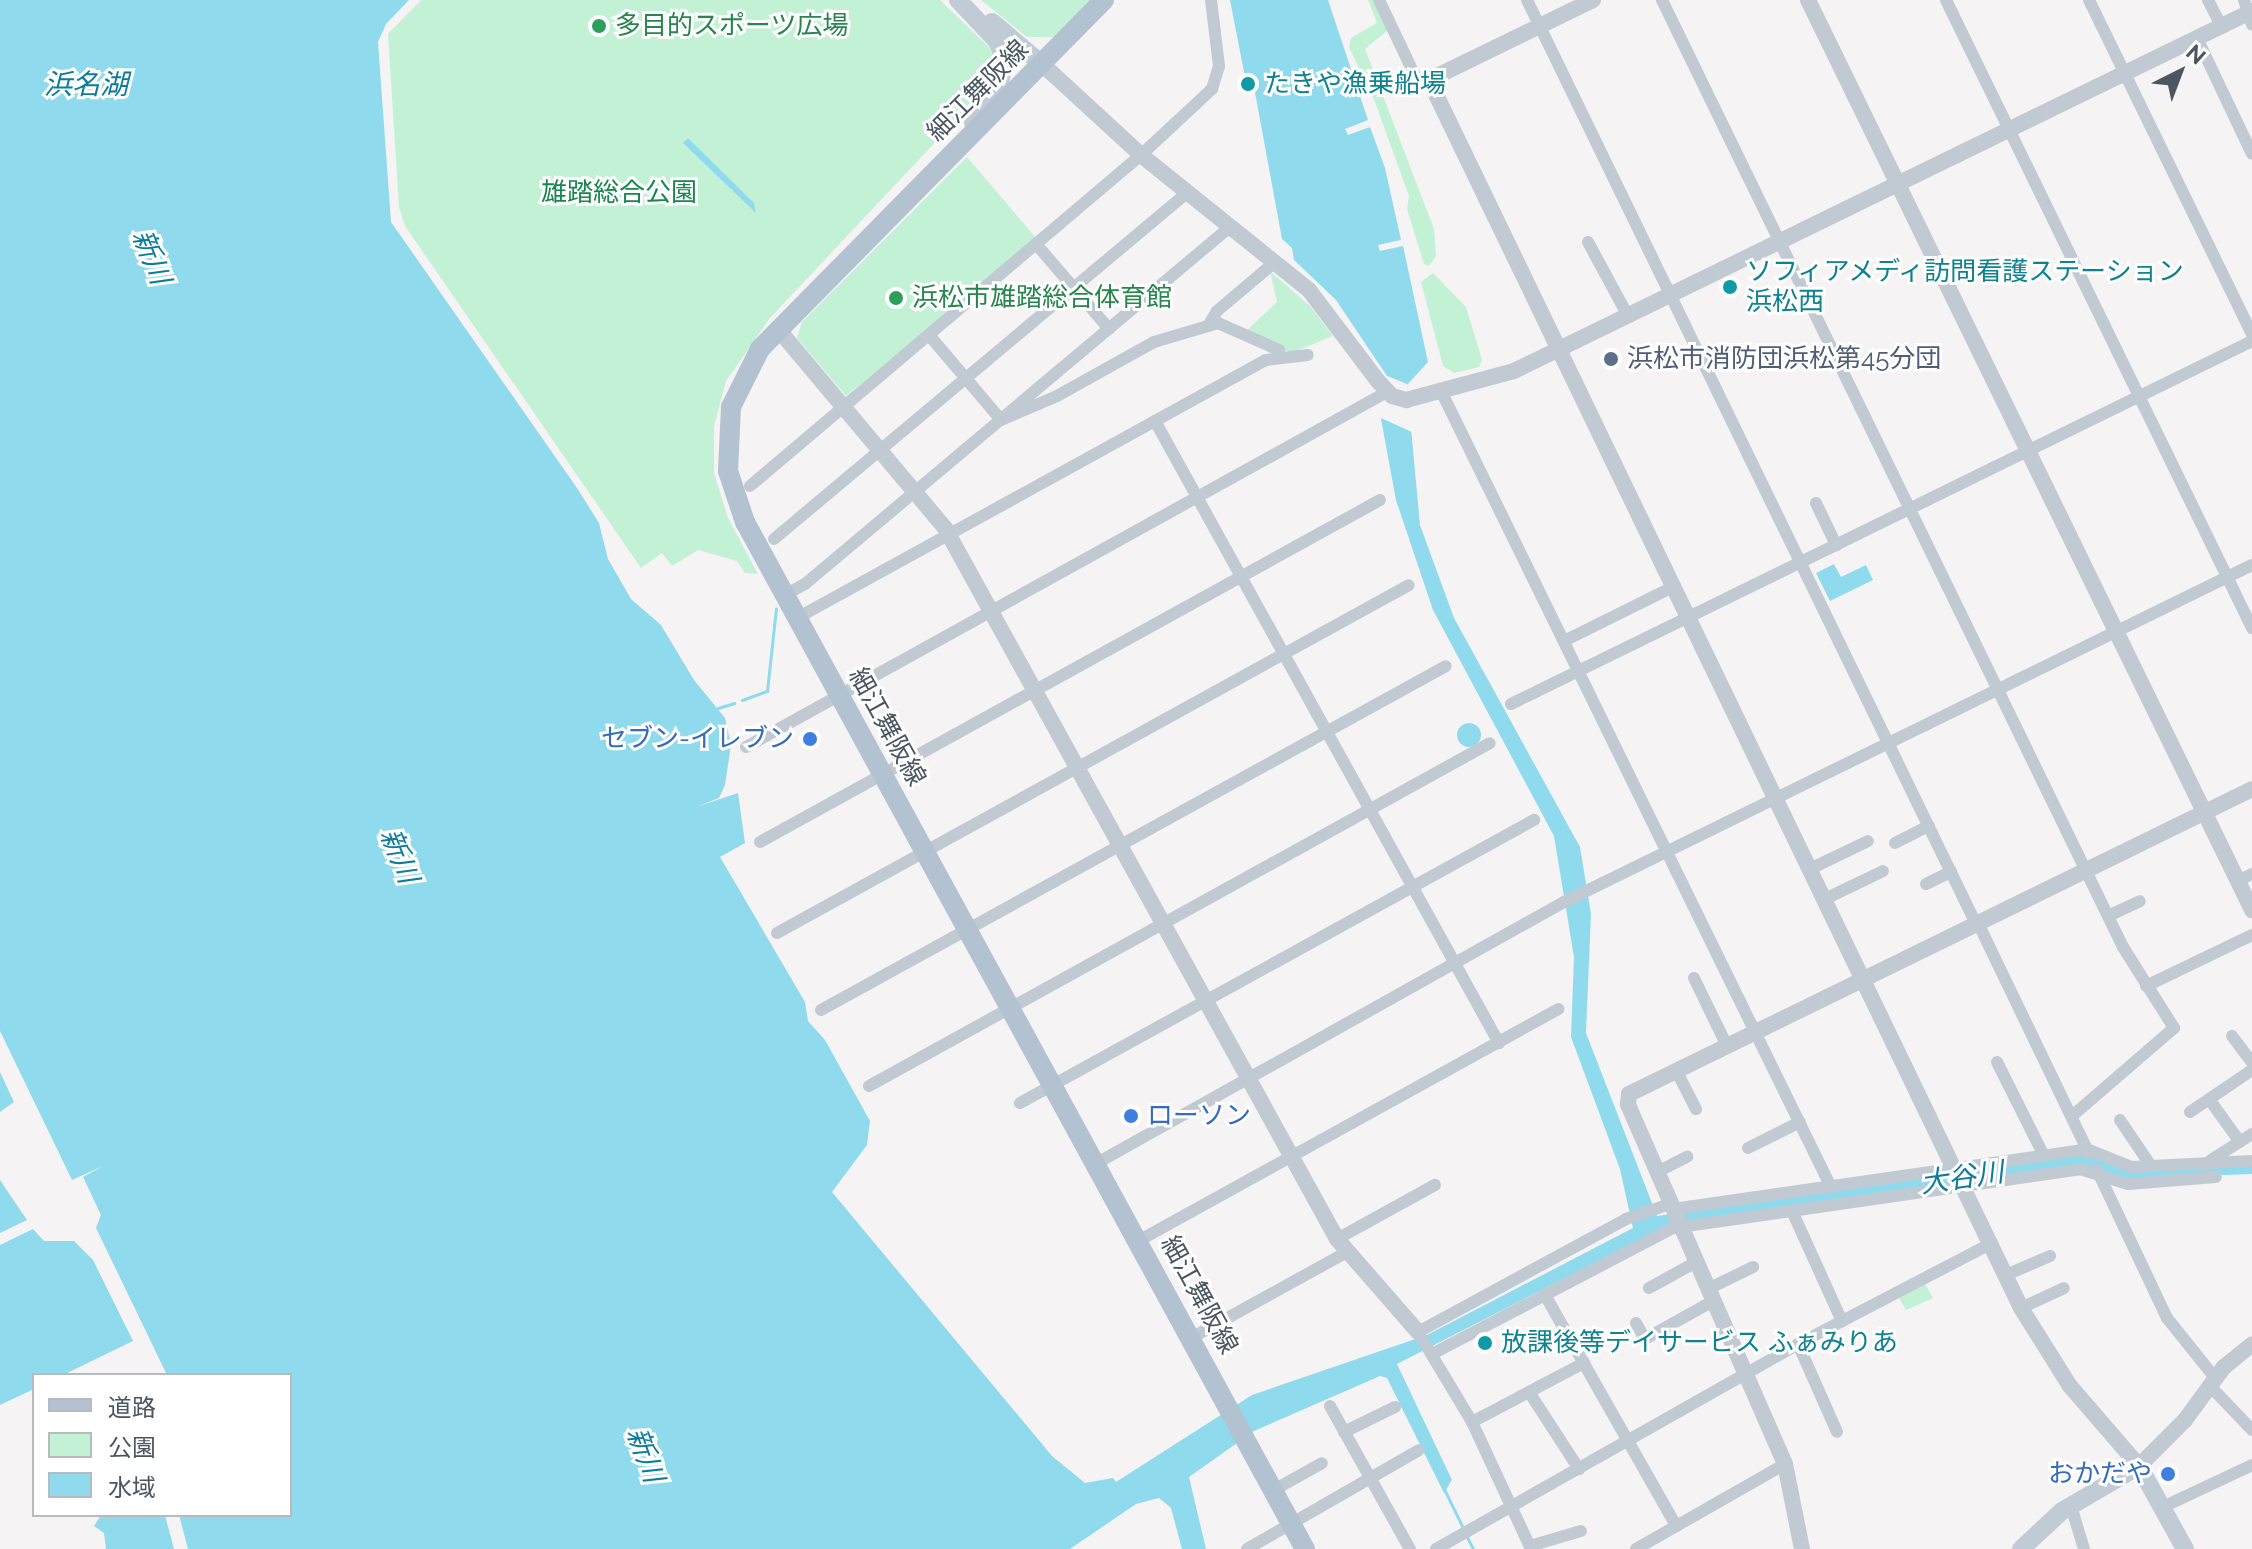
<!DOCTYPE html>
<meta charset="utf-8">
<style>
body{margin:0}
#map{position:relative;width:2252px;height:1549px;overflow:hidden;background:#f5f3f3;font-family:Raleway,"Noto Sans JP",sans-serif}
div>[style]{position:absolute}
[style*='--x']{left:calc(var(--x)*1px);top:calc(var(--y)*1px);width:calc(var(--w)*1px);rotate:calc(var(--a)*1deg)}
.green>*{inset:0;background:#c3f1d5}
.water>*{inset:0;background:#90daee}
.round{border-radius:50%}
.pier>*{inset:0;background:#f5f3f3}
.stream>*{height:3px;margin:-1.5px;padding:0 1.5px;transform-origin:1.5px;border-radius:1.5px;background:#90daee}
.minor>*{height:12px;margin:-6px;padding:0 6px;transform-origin:6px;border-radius:6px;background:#c1cad2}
.tertiary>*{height:16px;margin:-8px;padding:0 8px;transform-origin:8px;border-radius:8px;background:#c1cad2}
.secondary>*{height:18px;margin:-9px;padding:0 9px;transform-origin:9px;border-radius:9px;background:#c1cbd6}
.primary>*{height:20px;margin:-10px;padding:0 10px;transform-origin:10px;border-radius:10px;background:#b3c2d1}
.dots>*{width:22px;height:22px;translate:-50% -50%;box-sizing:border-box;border:4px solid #fff;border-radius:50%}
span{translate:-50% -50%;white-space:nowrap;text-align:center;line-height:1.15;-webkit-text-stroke:6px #fff;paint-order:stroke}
.leisure-label{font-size:26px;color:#27864d}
.left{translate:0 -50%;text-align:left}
.culture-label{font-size:26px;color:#0d838f}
.street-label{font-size:26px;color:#4a5661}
.park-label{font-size:26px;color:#17864f}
.service-label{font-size:26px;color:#4e5e75}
.shop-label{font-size:26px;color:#366cbe}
.right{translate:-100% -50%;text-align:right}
.water-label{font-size:28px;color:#0c7c9b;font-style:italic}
.legend{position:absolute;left:32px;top:1373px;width:260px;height:144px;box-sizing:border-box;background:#fff;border:2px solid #b7bbc0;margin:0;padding:10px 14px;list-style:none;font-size:24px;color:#4a5661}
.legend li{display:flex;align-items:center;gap:16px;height:40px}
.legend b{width:40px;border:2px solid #b7bbc0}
.north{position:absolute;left:2140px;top:32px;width:80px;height:80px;-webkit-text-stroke:6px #fff;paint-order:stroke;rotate:42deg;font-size:22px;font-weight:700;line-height:32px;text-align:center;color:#4a5661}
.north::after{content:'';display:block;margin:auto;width:28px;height:36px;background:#4a5661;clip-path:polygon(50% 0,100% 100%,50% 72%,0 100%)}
</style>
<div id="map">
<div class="green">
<i style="clip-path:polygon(421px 0,940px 0,989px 47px,995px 63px,989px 85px,770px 318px,726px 381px,714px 426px,714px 473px,728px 518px,758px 574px,745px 573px,737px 561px,698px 550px,672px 566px,662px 553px,641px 568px,405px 226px,399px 207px,388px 34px)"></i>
<i style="clip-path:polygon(981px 0,1093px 0,1057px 37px,1027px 37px)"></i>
<i style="clip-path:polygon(1368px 0,1376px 0,1388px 30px,1365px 49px,1434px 229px,1436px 256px,1429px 266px,1424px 264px,1407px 209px,1409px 196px,1375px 102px,1349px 47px,1351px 38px,1377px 23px)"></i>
<i style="clip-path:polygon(967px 157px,1037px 239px,846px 396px,797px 338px,802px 322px)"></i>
<i style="clip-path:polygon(1270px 271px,1310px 306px,1333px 336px,1291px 353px,1245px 332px,1277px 302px)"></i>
<i style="clip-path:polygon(1433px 273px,1466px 307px,1482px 360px,1479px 367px,1454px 373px,1443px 366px,1421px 282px)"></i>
<i style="clip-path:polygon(1925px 1284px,1933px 1298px,1906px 1310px,1899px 1298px)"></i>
</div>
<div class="water">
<i style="clip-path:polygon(0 0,409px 0,386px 24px,378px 42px,391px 222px,577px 488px,599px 523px,608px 559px,631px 599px,661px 625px,694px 680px,725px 718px,731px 745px,725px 785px,719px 798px,696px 807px,738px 793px,745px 843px,720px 857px,805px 1002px,808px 1021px,825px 1040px,870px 1121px,867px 1145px,832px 1192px,1052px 1456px,1085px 1483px,1113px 1478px,1116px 1482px,1252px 1395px,1427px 1335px,1633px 1228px,1620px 1169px,1571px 1037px,1574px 957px,1554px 836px,1433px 610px,1396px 500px,1381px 419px,1387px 376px,1336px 300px,1294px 260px,1292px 248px,1282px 239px,1254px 87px,1245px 77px,1230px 0,1328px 0,1368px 120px,1345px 129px,1348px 135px,1370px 127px,1385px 168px,1401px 240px,1378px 245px,1380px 251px,1403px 246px,1428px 362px,1407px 385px,1420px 525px,1454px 618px,1580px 847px,1591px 914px,1586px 1033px,1657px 1216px,2085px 1154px,2119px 1168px,2252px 1165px,2252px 1174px,2122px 1179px,2082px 1165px,1671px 1224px,1397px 1364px,1452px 1480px,1444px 1493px,1387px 1378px,1380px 1376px,1254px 1431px,1189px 1477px,1206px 1549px,1182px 1549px,1171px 1508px,1159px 1498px,1136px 1504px,1070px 1549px,188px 1549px,179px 1515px,290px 1515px,290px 1375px,167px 1375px,96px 1228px,101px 1215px,83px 1177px,103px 1166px,72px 1180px,0 1031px)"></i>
<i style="clip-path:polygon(688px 138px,754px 203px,756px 213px,683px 143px)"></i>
<i style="clip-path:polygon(1834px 564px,1841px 577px,1866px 565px,1873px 580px,1830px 601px,1816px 573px)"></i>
<i class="round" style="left:1457px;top:723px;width:24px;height:24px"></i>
<i style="clip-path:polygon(0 1072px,14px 1102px,0 1112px)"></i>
<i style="clip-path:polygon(0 1180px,27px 1220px,0 1233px)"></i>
<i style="clip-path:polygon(33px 1229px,44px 1241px,74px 1241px,93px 1260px,133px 1341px,63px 1375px,34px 1375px,34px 1389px,0 1405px,0 1245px)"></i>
<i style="clip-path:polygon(101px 1515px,165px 1515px,174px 1549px,106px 1549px,104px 1533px,94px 1526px)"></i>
</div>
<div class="pier">
<i style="clip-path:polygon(1375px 359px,1385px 375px,1407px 384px,1414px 433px,1381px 418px,1383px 378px)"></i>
</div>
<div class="stream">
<i style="--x:742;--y:700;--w:27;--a:-20"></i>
<i style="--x:767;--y:691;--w:83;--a:-83.8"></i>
<i style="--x:718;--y:708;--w:17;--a:-17"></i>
<i style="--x:1444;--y:1489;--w:43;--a:64"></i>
<i style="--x:1467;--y:1537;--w:13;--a:63"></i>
</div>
<div class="minor">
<i style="--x:1379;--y:0;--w:91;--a:64.6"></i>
<i style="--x:1418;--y:82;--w:11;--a:-10"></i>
<i style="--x:1527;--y:0;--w:1027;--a:64.08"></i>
<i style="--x:1662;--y:0;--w:1053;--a:64.04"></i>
<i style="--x:2123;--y:947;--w:96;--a:57.8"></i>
<i style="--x:2174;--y:1028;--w:135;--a:139.2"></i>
<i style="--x:1946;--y:0;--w:699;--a:64.02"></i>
<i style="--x:2089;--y:0;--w:372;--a:64"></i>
<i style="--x:2208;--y:0;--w:29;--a:63"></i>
<i style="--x:2244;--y:0;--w:26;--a:72"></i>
<i style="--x:2197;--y:38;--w:128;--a:64.6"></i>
<i style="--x:1588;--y:242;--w:84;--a:61.6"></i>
<i style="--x:1036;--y:244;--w:112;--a:49.3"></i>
<i style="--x:1208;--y:326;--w:17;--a:-59"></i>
<i style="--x:1217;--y:311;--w:76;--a:-40.2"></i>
<i style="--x:929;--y:335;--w:111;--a:49.7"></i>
<i style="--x:1001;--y:420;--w:61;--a:-23.2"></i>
<i style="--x:1057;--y:396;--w:111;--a:-29.1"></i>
<i style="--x:1154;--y:342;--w:67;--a:-16.5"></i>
<i style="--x:1218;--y:323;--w:67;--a:23.9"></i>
<i style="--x:1442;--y:393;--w:884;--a:63.9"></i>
<i style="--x:1155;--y:421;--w:711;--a:61.06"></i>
<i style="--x:750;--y:486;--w:512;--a:-40.25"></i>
<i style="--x:1141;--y:155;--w:97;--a:-42.9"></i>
<i style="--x:1212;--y:89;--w:24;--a:-73"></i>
<i style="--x:1219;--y:66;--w:66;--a:-96.9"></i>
<i style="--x:1816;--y:503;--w:47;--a:64.5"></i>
<i style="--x:774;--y:539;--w:540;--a:-39.97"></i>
<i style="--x:785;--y:595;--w:23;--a:-29"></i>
<i style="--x:805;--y:584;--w:556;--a:-40.04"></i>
<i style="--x:797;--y:618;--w:535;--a:-28.82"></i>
<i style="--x:1266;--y:360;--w:42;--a:-6.8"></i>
<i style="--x:1564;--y:641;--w:124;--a:-26.4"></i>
<i style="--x:1511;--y:704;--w:825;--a:-26.1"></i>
<i style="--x:746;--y:747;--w:733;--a:-28.98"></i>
<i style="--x:760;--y:842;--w:708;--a:-28.88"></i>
<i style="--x:1895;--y:843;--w:38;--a:-27"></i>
<i style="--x:1812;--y:868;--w:62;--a:-25.7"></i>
<i style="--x:2238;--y:881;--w:16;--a:-27"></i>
<i style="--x:1926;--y:884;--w:28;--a:-26"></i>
<i style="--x:1827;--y:898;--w:62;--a:-25.7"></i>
<i style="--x:2108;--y:916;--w:35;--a:-25"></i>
<i style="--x:1978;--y:923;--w:256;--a:64.3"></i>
<i style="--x:777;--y:933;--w:721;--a:-28.84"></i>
<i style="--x:1694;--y:978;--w:76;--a:64.1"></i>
<i style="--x:2146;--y:986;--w:118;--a:-25.7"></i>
<i style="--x:821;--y:1010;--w:713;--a:-28.83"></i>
<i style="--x:2232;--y:1036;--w:34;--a:53"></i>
<i style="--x:1997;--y:1062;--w:105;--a:63.4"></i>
<i style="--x:1676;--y:1070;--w:44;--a:62.9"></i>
<i style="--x:869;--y:1086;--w:709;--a:-28.91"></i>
<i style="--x:2209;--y:1099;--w:53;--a:54.2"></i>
<i style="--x:1020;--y:1103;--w:587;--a:-28.84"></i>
<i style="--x:2190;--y:1112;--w:75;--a:-34.1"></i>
<i style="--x:2120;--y:1120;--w:55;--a:56"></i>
<i style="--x:1748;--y:1148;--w:58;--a:-26.6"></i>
<i style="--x:2211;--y:1160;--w:49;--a:-32.4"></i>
<i style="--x:1097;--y:1163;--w:535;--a:-29.2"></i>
<i style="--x:1564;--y:902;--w:766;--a:-26.1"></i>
<i style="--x:2097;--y:1170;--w:164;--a:64.7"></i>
<i style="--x:2167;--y:1318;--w:77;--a:51.3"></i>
<i style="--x:1657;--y:1172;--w:34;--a:-27"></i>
<i style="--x:1673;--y:1209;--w:418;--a:-8.2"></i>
<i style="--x:2087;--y:1149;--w:48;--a:22.2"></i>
<i style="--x:2131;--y:1167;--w:121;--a:-2.8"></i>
<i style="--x:1792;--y:1211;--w:121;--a:65.6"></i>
<i style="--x:1337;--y:1239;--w:112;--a:-28.9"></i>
<i style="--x:1140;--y:1240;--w:478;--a:-28.9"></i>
<i style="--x:2006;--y:1275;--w:48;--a:-23.4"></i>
<i style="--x:1649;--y:1288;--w:56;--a:-28.9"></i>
<i style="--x:1710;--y:1288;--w:48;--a:-26"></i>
<i style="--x:1545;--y:1295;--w:266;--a:60.4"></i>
<i style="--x:2021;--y:1308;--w:47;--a:-24.9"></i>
<i style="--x:1636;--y:1323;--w:18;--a:61"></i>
<i style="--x:1645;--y:1339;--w:80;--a:-29.1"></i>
<i style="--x:1193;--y:1337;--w:174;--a:-28.9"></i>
<i style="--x:1798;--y:1344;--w:96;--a:66.1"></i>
<i style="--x:1432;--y:1354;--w:272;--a:-27.6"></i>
<i style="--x:1673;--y:1228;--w:411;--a:-8.2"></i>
<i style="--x:2080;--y:1169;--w:50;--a:17.4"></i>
<i style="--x:2128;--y:1184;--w:88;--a:-4.5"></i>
<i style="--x:2210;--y:1386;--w:61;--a:46.3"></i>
<i style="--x:1529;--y:1392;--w:92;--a:57"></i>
<i style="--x:1330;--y:1406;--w:164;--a:60.8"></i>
<i style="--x:1472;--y:1422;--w:127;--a:-27.8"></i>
<i style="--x:1344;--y:1432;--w:57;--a:-26.1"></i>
<i style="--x:1272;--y:1491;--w:57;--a:-29.2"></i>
<i style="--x:2071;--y:1506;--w:45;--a:73.2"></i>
<i style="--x:2165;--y:1506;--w:96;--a:-25.2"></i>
<i style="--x:1530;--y:1546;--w:53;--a:-16.4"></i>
<i style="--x:1247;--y:1549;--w:198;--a:-29.9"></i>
<i style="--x:1436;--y:1549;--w:416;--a:-29.5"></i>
<i style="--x:1798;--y:1344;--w:219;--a:-27.5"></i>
<i style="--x:1531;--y:1549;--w:140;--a:-114.9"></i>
<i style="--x:1472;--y:1422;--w:105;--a:-121"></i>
<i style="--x:1418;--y:1332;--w:237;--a:-28.5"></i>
<i style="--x:1626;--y:1219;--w:46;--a:-18.8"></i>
<i style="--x:1636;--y:1549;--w:172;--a:-29.7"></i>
</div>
<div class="tertiary">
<i style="--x:1593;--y:0;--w:182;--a:154"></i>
<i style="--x:1429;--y:80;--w:1363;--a:64.26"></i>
<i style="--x:2021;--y:1308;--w:92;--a:57.9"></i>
<i style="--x:2070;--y:1386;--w:106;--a:49.2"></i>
<i style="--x:2139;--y:1466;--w:65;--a:-45"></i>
<i style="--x:2185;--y:1420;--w:66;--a:-53.7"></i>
<i style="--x:2224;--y:1367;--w:36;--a:-39"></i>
<i style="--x:1808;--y:0;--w:1013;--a:63.99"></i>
<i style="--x:1042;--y:64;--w:134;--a:42.6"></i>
<i style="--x:1141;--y:155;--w:216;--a:38.8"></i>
<i style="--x:1309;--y:290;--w:113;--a:52.9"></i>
<i style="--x:1377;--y:380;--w:22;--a:47"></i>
<i style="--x:1392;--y:396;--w:15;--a:16"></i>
<i style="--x:1406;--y:400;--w:112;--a:-15"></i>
<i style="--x:1514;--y:371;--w:821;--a:-26"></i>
<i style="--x:778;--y:329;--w:260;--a:50"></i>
<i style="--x:945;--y:528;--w:812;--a:61.13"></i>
<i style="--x:1337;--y:1239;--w:123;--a:48.9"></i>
<i style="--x:1802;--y:1549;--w:87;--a:-101.3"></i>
<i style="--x:1785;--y:1464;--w:393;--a:-113.6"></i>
<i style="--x:1628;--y:1104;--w:10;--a:-84"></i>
<i style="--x:1629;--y:1094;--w:694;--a:-26.08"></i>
</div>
<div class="secondary">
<i style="--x:958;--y:0;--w:57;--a:46.4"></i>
<i style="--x:997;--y:41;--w:22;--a:69"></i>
<i style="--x:1005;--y:62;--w:30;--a:104"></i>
<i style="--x:998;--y:91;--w:40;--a:129"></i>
<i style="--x:992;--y:22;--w:65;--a:40"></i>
<i style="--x:2021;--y:1549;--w:56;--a:-42.8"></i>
<i style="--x:2062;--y:1511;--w:89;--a:-30.3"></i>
<i style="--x:2139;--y:1466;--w:95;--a:61"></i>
</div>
<div class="primary">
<i style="--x:1104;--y:0;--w:490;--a:134.6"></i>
<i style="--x:760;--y:349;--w:65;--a:116.6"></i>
<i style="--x:731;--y:407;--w:64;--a:92.7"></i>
<i style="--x:728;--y:471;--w:54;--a:71.6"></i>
<i style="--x:745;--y:522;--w:1170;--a:61.4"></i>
</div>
<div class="dots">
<i style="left:599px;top:26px;background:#2e9e5b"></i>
<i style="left:1248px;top:84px;background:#0f9aa8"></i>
<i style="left:1730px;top:287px;background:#0f9aa8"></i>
<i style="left:896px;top:298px;background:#2e9e5b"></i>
<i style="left:1611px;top:359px;background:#5c6f8a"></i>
<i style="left:810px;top:739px;background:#3f7fe0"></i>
<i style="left:1131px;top:1116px;background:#3f7fe0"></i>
<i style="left:1485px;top:1343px;background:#0f9aa8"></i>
<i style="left:2168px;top:1474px;background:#3f7fe0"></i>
</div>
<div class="leisure-label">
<span class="left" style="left:615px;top:26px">多目的スポーツ広場</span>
<span class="left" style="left:912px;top:298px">浜松市雄踏総合体育館</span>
</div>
<div class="culture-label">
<span class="left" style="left:1264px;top:84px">たきや漁乗船場</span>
<span class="left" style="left:1746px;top:287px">ソフィアメディ訪問看護ステーション<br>浜松西</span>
<span class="left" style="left:1501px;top:1343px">放課後等デイサービス ふぁみりあ</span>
</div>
<div class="street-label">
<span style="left:978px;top:91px;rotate:-45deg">細江舞阪線</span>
<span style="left:887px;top:727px;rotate:61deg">細江舞阪線</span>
<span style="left:1199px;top:1295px;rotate:61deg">細江舞阪線</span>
</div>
<div class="park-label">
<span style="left:619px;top:193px">雄踏総合公園</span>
</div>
<div class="service-label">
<span class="left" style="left:1627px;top:359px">浜松市消防団浜松第45分団</span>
</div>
<div class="shop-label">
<span class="right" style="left:794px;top:739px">セブン-イレブン</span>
<span class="left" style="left:1147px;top:1116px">ローソン</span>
<span class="right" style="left:2152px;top:1474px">おかだや</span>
</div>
<div class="water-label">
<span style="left:86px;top:85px">浜名湖</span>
<span style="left:151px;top:257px;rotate:68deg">新川</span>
<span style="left:399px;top:856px;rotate:68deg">新川</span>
<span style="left:1962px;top:1178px;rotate:-8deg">大谷川</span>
<span style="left:645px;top:1455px;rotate:70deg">新川</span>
</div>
<ul class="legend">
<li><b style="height:10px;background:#b3c2d1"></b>道路</li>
<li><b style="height:22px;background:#c3f1d5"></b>公園</li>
<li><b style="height:22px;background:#90daee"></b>水域</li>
</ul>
<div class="north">N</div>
</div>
